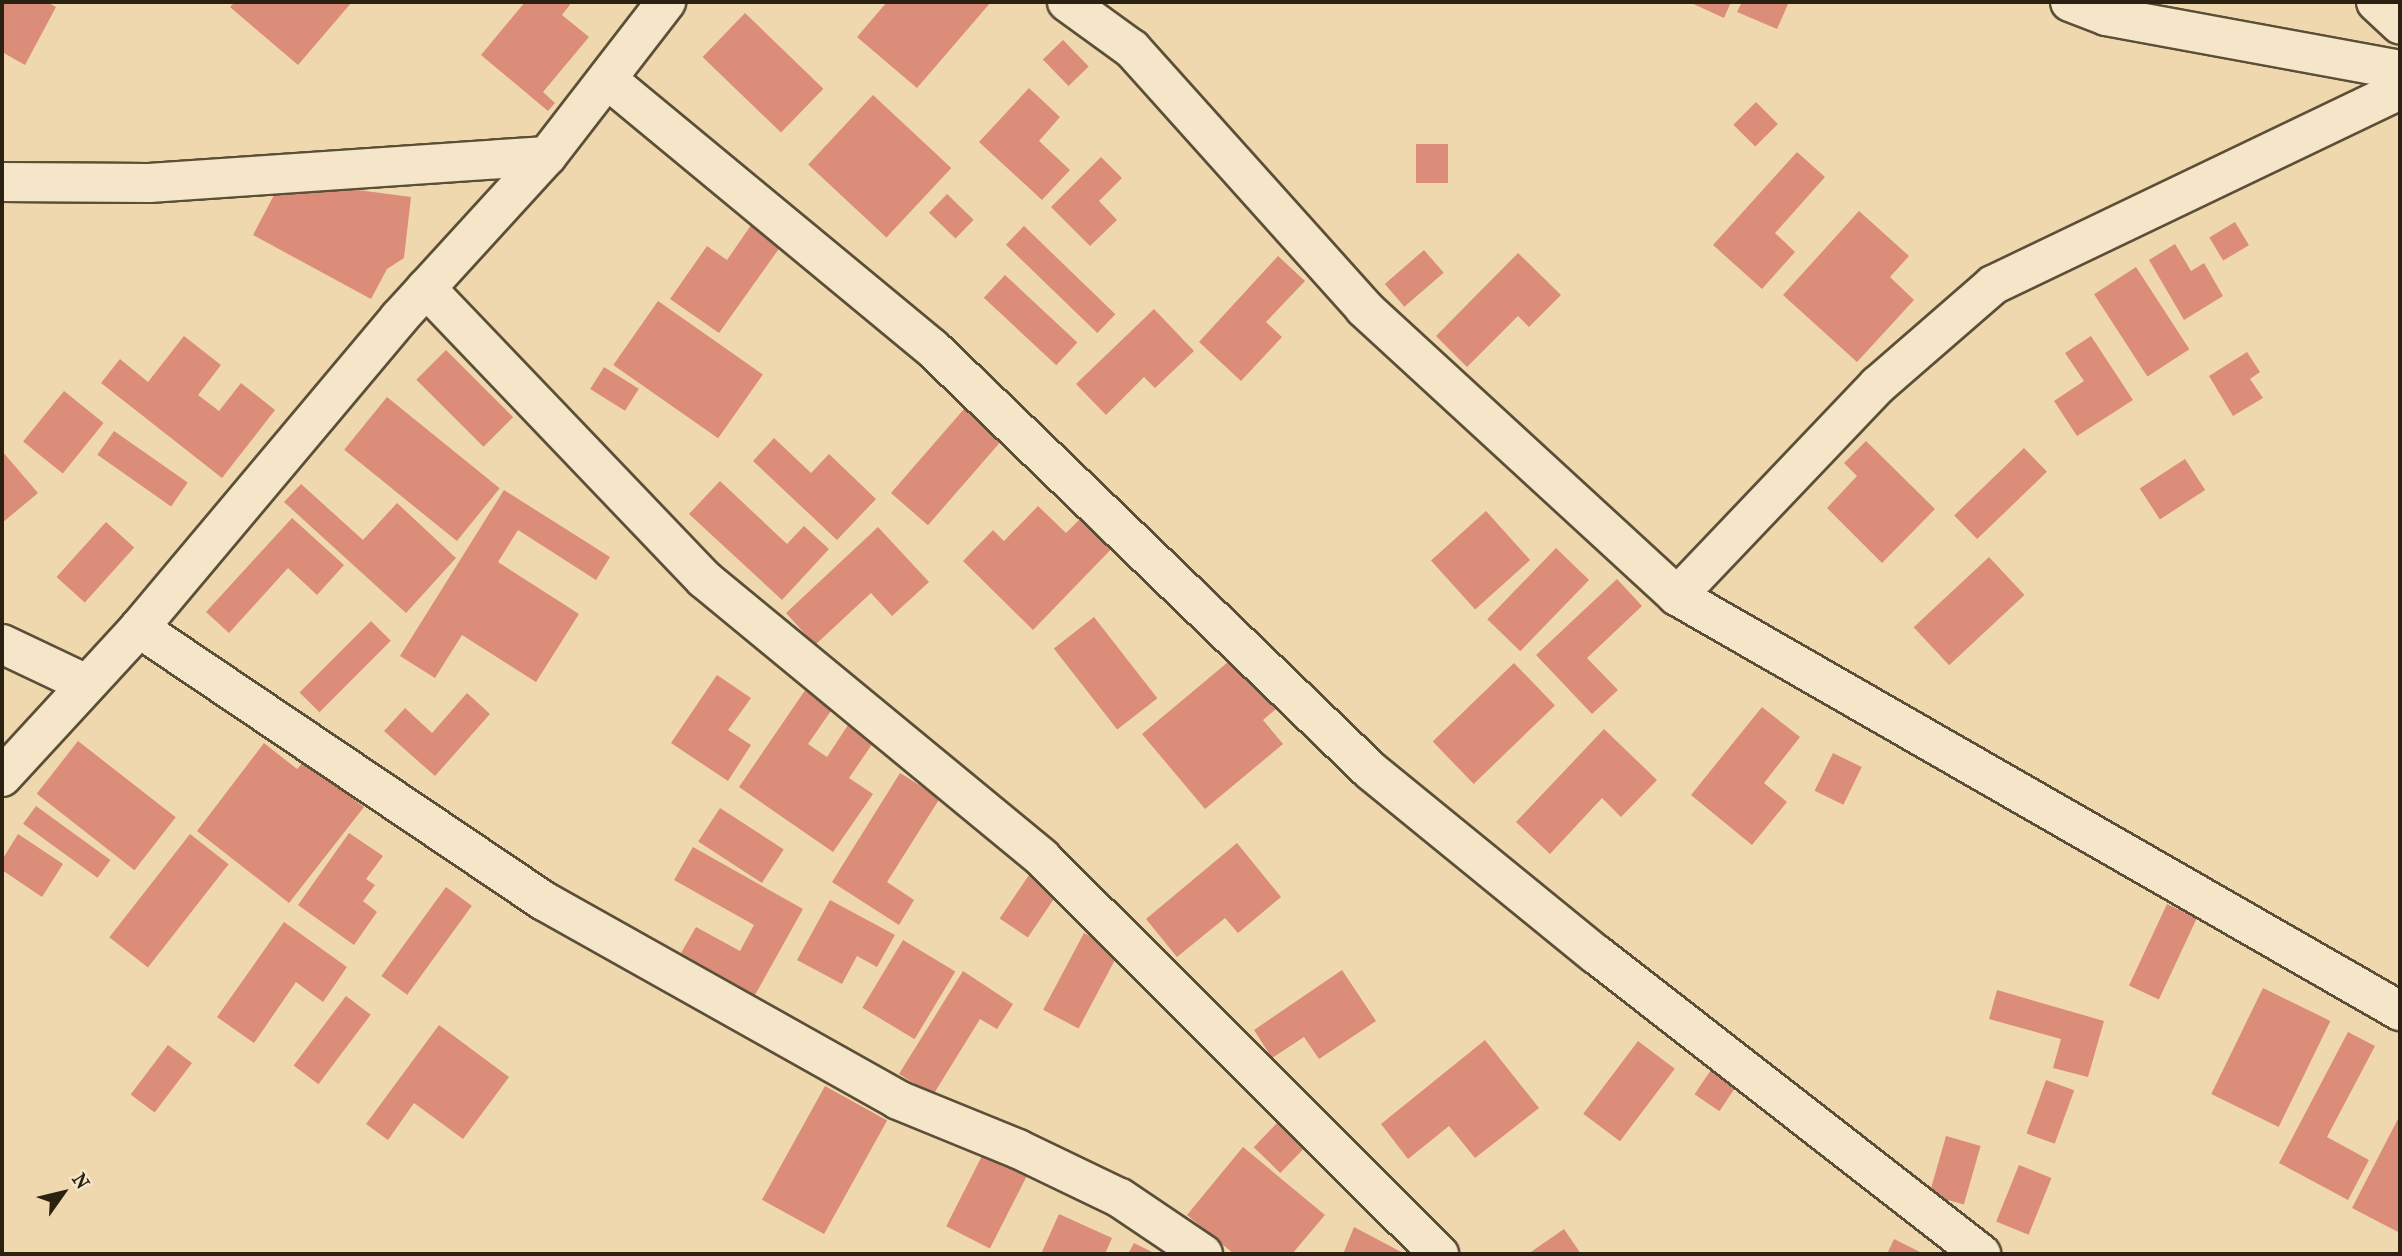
<!DOCTYPE html>
<style>
body{margin:0}
#map{position:relative;width:2402px;height:1256px;overflow:hidden;background:#efd8ad;font-family:"IM FELL French Canon",serif}
div>[style]{position:absolute}
[style*='--x']{left:calc(var(--x)*1px);top:calc(var(--y)*1px);width:calc(var(--w)*1px);rotate:calc(var(--a)*1deg)}
.building>*{inset:0;background:#db8d79;transform-origin:0 0}
.roads{filter:drop-shadow(2px 0 #5c4f38) drop-shadow(-2px 0 #5c4f38) drop-shadow(0 2px #5c4f38) drop-shadow(0 -2px #5c4f38)}
.street>*{height:38px;margin:-19px;padding:0 19px;transform-origin:19px;border-radius:19px;background:#f5e6ca}
span{translate:-50% -50%;white-space:nowrap;text-align:center;line-height:1.15;-webkit-text-stroke:5px #f5e6ca;paint-order:stroke}
.frame{position:absolute;inset:0;border:4px solid #2b2111;pointer-events:none}
.north{position:absolute;left:28px;top:1158px;width:70px;height:70px;-webkit-text-stroke:5px #f5e6ca;paint-order:stroke;rotate:56deg;font-size:19px;font-weight:700;line-height:28px;text-align:center;color:#2b2111}
.north::after{content:'';display:block;margin:auto;width:24px;height:32px;background:#2b2111;clip-path:polygon(50% 0,100% 100%,50% 72%,0 100%)}
</style>
<div id="map">
<div class="building">
<i style="clip-path:polygon(4px 2px,47px 2px,56px 7px,25px 65px,2px 52px)"></i>
<i style="clip-path:polygon(235px 2px,352px 2px,298px 65px,230px 7px)"></i>
<i style="clip-path:polygon(525px 2px,572px 2px,562px 15px,589px 37px,543px 92px,555px 103px,548px 111px,481px 55px)"></i>
<i style="clip-path:polygon(887px 2px,991px 2px,917px 88px,857px 37px)"></i>
<i style="clip-path:polygon(1689px 2px,1731px 2px,1724px 18px)"></i>
<i style="clip-path:polygon(1742px 2px,1789px 2px,1777px 29px,1737px 12px)"></i>
<i style="left:745px;top:13px;width:109px;height:61px;rotate:44deg"></i>
<i style="left:1063px;top:40px;width:37px;height:28px;rotate:46deg"></i>
<i style="clip-path:polygon(1029px 88px,1060px 117px,1039px 141px,1070px 170px,1042px 200px,979px 142px)"></i>
<i style="left:873px;top:95px;width:107px;height:95px;rotate:43deg"></i>
<i style="left:1756px;top:102px;width:31px;height:32px;rotate:45deg"></i>
<i style="left:1416px;top:144px;width:32px;height:39px"></i>
<i style="clip-path:polygon(1797px 152px,1825px 177px,1775px 233px,1795px 252px,1762px 289px,1713px 245px)"></i>
<i style="clip-path:polygon(1101px 157px,1122px 178px,1099px 201px,1117px 220px,1090px 246px,1051px 207px)"></i>
<i style="clip-path:polygon(282px 180px,411px 197px,404px 258px,387px 269px,371px 299px,253px 235px)"></i>
<i style="left:947px;top:194px;width:37px;height:26px;rotate:44deg"></i>
<i style="clip-path:polygon(1859px 211px,1909px 256px,1890px 277px,1914px 300px,1857px 362px,1783px 295px)"></i>
<i style="clip-path:polygon(758px 215px,788px 236px,719px 333px,670px 299px,707px 246px,727px 260px)"></i>
<i style="left:2235px;top:222px;width:27px;height:30px;rotate:59deg"></i>
<i style="left:1024px;top:226px;width:127px;height:26px;rotate:44deg"></i>
<i style="clip-path:polygon(2175px 244px,2191px 271px,2204px 263px,2223px 296px,2184px 320px,2149px 260px)"></i>
<i style="left:1424px;top:250px;width:30px;height:52px;rotate:49deg"></i>
<i style="clip-path:polygon(1518px 253px,1561px 295px,1529px 327px,1518px 316px,1467px 367px,1436px 336px)"></i>
<i style="clip-path:polygon(1278px 256px,1305px 281px,1266px 322px,1282px 337px,1241px 381px,1199px 342px)"></i>
<i style="left:2136px;top:267px;width:98px;height:50px;rotate:57deg"></i>
<i style="left:1005px;top:275px;width:99px;height:31px;rotate:43deg"></i>
<i style="left:658px;top:301px;width:128px;height:78px;rotate:35deg"></i>
<i style="clip-path:polygon(1154px 309px,1194px 351px,1155px 388px,1144px 377px,1106px 415px,1076px 384px)"></i>
<i style="clip-path:polygon(184px 336px,221px 365px,198px 395px,219px 411px,241px 383px,275px 410px,222px 478px,101px 383px,120px 359px,148px 382px)"></i>
<i style="clip-path:polygon(2091px 336px,2133px 400px,2077px 436px,2054px 401px,2084px 381px,2065px 353px)"></i>
<i style="left:446px;top:350px;width:95px;height:42px;rotate:45deg"></i>
<i style="clip-path:polygon(2247px 352px,2260px 372px,2250px 379px,2263px 398px,2233px 416px,2209px 376px)"></i>
<i style="left:604px;top:367px;width:41px;height:26px;rotate:32deg"></i>
<i style="left:64px;top:391px;width:51px;height:65px;rotate:39deg"></i>
<i style="left:387px;top:397px;width:145px;height:68px;rotate:39deg"></i>
<i style="left:971px;top:401px;width:49px;height:122px;rotate:41deg"></i>
<i style="left:114px;top:431px;width:90px;height:29px;rotate:35deg"></i>
<i style="clip-path:polygon(774px 438px,811px 473px,829px 454px,876px 499px,837px 540px,753px 461px)"></i>
<i style="clip-path:polygon(1866px 441px,1935px 509px,1882px 563px,1827px 508px,1857px 476px,1844px 463px)"></i>
<i style="left:2024px;top:448px;width:33px;height:97px;rotate:46deg"></i>
<i style="clip-path:polygon(2px 451px,38px 493px,2px 523px)"></i>
<i style="left:2185px;top:459px;width:37px;height:54px;rotate:57deg"></i>
<i style="clip-path:polygon(720px 481px,787px 544px,804px 526px,829px 549px,782px 600px,689px 514px)"></i>
<i style="clip-path:polygon(301px 484px,363px 540px,397px 503px,456px 558px,406px 613px,284px 502px)"></i>
<i style="clip-path:polygon(504px 490px,610px 557px,596px 580px,518px 530px,498px 562px,579px 614px,536px 682px,462px 635px,435px 678px,400px 656px)"></i>
<i style="clip-path:polygon(1038px 506px,1066px 533px,1088px 511px,1119px 541px,1033px 630px,963px 561px,993px 530px,1004px 541px)"></i>
<i style="left:1486px;top:511px;width:66px;height:74px;rotate:48deg"></i>
<i style="clip-path:polygon(292px 518px,344px 565px,317px 595px,288px 568px,229px 633px,206px 612px)"></i>
<i style="left:106px;top:522px;width:38px;height:74px;rotate:42deg"></i>
<i style="clip-path:polygon(878px 527px,929px 582px,892px 616px,871px 593px,815px 645px,786px 613px)"></i>
<i style="left:1556px;top:548px;width:46px;height:99px;rotate:44deg"></i>
<i style="left:1989px;top:557px;width:52px;height:103px;rotate:47deg"></i>
<i style="clip-path:polygon(1617px 579px,1642px 606px,1587px 658px,1618px 690px,1592px 714px,1536px 655px)"></i>
<i style="left:1094px;top:617px;width:103px;height:51px;rotate:52deg"></i>
<i style="left:371px;top:621px;width:28px;height:101px;rotate:45deg"></i>
<i style="clip-path:polygon(1240px 652px,1283px 703px,1263px 720px,1283px 744px,1205px 809px,1142px 734px)"></i>
<i style="left:1514px;top:663px;width:59px;height:113px;rotate:46deg"></i>
<i style="clip-path:polygon(717px 675px,751px 698px,728px 730px,751px 745px,728px 781px,671px 743px)"></i>
<i style="clip-path:polygon(808px 686px,835px 705px,808px 744px,827px 757px,852px 719px,877px 737px,849px 778px,873px 794px,833px 852px,739px 787px)"></i>
<i style="clip-path:polygon(467px 693px,490px 714px,435px 776px,384px 731px,405px 708px,432px 733px)"></i>
<i style="clip-path:polygon(1762px 707px,1800px 737px,1764px 783px,1787px 802px,1752px 845px,1691px 795px)"></i>
<i style="clip-path:polygon(1604px 729px,1657px 780px,1621px 817px,1602px 798px,1550px 854px,1516px 822px)"></i>
<i style="left:78px;top:741px;width:124px;height:67px;rotate:38deg"></i>
<i style="clip-path:polygon(264px 743px,297px 769px,304px 761px,364px 807px,289px 903px,197px 831px)"></i>
<i style="left:1833px;top:753px;width:32px;height:42px;rotate:26deg"></i>
<i style="clip-path:polygon(900px 773px,940px 798px,887px 882px,914px 900px,899px 925px,832px 882px)"></i>
<i style="left:36px;top:806px;width:92px;height:22px;rotate:36deg"></i>
<i style="left:720px;top:808px;width:76px;height:40px;rotate:33deg"></i>
<i style="clip-path:polygon(349px 833px,383px 856px,366px 879px,375px 885px,363px 901px,377px 912px,354px 945px,298px 905px)"></i>
<i style="clip-path:polygon(18px 834px,63px 864px,42px 897px,2px 870px,2px 860px)"></i>
<i style="left:190px;top:834px;width:49px;height:131px;rotate:38deg"></i>
<i style="clip-path:polygon(1237px 843px,1281px 897px,1238px 933px,1225px 918px,1177px 957px,1146px 919px)"></i>
<i style="clip-path:polygon(693px 847px,803px 909px,755px 995px,681px 953px,696px 927px,740px 951px,754px 925px,674px 880px)"></i>
<i style="left:1031px;top:872px;width:34px;height:56px;rotate:34deg"></i>
<i style="left:446px;top:887px;width:32px;height:110px;rotate:36deg"></i>
<i style="clip-path:polygon(830px 900px,895px 935px,877px 967px,857px 956px,842px 984px,797px 960px)"></i>
<i style="left:2167px;top:904px;width:33px;height:90px;rotate:25deg"></i>
<i style="clip-path:polygon(284px 922px,347px 967px,323px 1002px,296px 982px,254px 1043px,217px 1017px)"></i>
<i style="left:1084px;top:933px;width:40px;height:87px;rotate:28deg"></i>
<i style="left:903px;top:940px;width:61px;height:79px;rotate:31deg"></i>
<i style="clip-path:polygon(1342px 970px,1376px 1021px,1319px 1059px,1304px 1037px,1272px 1058px,1254px 1030px)"></i>
<i style="clip-path:polygon(963px 971px,1013px 1004px,997px 1029px,980px 1019px,933px 1095px,899px 1074px)"></i>
<i style="left:2263px;top:988px;width:75px;height:118px;rotate:26deg"></i>
<i style="clip-path:polygon(1997px 990px,2104px 1021px,2088px 1077px,2053px 1068px,2061px 1039px,1989px 1019px)"></i>
<i style="left:346px;top:996px;width:31px;height:87px;rotate:37deg"></i>
<i style="clip-path:polygon(439px 1025px,509px 1077px,463px 1139px,414px 1103px,388px 1140px,366px 1124px)"></i>
<i style="clip-path:polygon(2348px 1032px,2375px 1046px,2327px 1137px,2369px 1160px,2348px 1200px,2279px 1163px)"></i>
<i style="clip-path:polygon(1485px 1040px,1539px 1108px,1475px 1158px,1449px 1126px,1408px 1159px,1381px 1124px)"></i>
<i style="left:1638px;top:1041px;width:46px;height:91px;rotate:37deg"></i>
<i style="left:168px;top:1045px;width:30px;height:62px;rotate:37deg"></i>
<i style="left:1713px;top:1067px;width:30px;height:33px;rotate:34deg"></i>
<i style="left:2046px;top:1080px;width:30px;height:57px;rotate:20deg"></i>
<i style="left:825px;top:1086px;width:71px;height:130px;rotate:29deg"></i>
<i style="clip-path:polygon(2400px 1115px,2400px 1233px,2352px 1208px)"></i>
<i style="left:1278px;top:1122px;width:37px;height:35px;rotate:44deg"></i>
<i style="left:1946px;top:1136px;width:36px;height:61px;rotate:16deg"></i>
<i style="clip-path:polygon(1243px 1147px,1325px 1215px,1292px 1254px,1234px 1254px,1187px 1215px)"></i>
<i style="left:983px;top:1154px;width:49px;height:81px;rotate:27deg"></i>
<i style="left:2019px;top:1165px;width:35px;height:61px;rotate:22deg"></i>
<i style="clip-path:polygon(1059px 1214px,1112px 1238px,1105px 1254px,1041px 1254px)"></i>
<i style="clip-path:polygon(1354px 1227px,1405px 1254px,1343px 1254px)"></i>
<i style="clip-path:polygon(1564px 1229px,1581px 1254px,1528px 1254px)"></i>
<i style="clip-path:polygon(1894px 1239px,1924px 1254px,1887px 1254px)"></i>
<i style="clip-path:polygon(1134px 1243px,1156px 1254px,1128px 1254px)"></i>
</div>
<div class="roads">
<div class="street">
<i style="--x:1067;--y:2;--w:80;--a:35.9"></i>
<i style="--x:1132;--y:49;--w:348;--a:48.1"></i>
<i style="--x:1364;--y:308;--w:425;--a:42.6"></i>
<i style="--x:1677;--y:596;--w:834;--a:29.86"></i>
<i style="--x:2070;--y:2;--w:39;--a:21"></i>
<i style="--x:2106;--y:16;--w:299;--a:10.4"></i>
<i style="--x:2376;--y:2;--w:33;--a:43"></i>
<i style="--x:608;--y:80;--w:420;--a:39.6"></i>
<i style="--x:932;--y:348;--w:610;--a:43.94"></i>
<i style="--x:1371;--y:771;--w:291;--a:39.2"></i>
<i style="--x:1597;--y:955;--w:487;--a:37.9"></i>
<i style="--x:2;--y:182;--w:147;--a:0.4"></i>
<i style="--x:149;--y:183;--w:399;--a:-3.9"></i>
<i style="--x:426;--y:288;--w:402;--a:46.3"></i>
<i style="--x:704;--y:579;--w:438;--a:39.5"></i>
<i style="--x:1042;--y:858;--w:561;--a:44.93"></i>
<i style="--x:1677;--y:596;--w:291;--a:-46.4"></i>
<i style="--x:1878;--y:385;--w:152;--a:-41"></i>
<i style="--x:1993;--y:285;--w:451;--a:-25.6"></i>
<i style="--x:139;--y:628;--w:488;--a:34"></i>
<i style="--x:544;--y:901;--w:406;--a:29.3"></i>
<i style="--x:898;--y:1100;--w:130;--a:22.2"></i>
<i style="--x:1018;--y:1149;--w:113;--a:25.7"></i>
<i style="--x:1120;--y:1198;--w:100;--a:34"></i>
<i style="--x:2;--y:644;--w:91;--a:25.4"></i>
<i style="--x:2;--y:777;--w:202;--a:-47.4"></i>
<i style="--x:139;--y:628;--w:405;--a:-50"></i>
<i style="--x:399;--y:318;--w:219;--a:-47.6"></i>
<i style="--x:547;--y:156;--w:195;--a:-52.3"></i>
</div>
</div>
<div class="frame"></div>
<div class="north">N</div>
</div>
